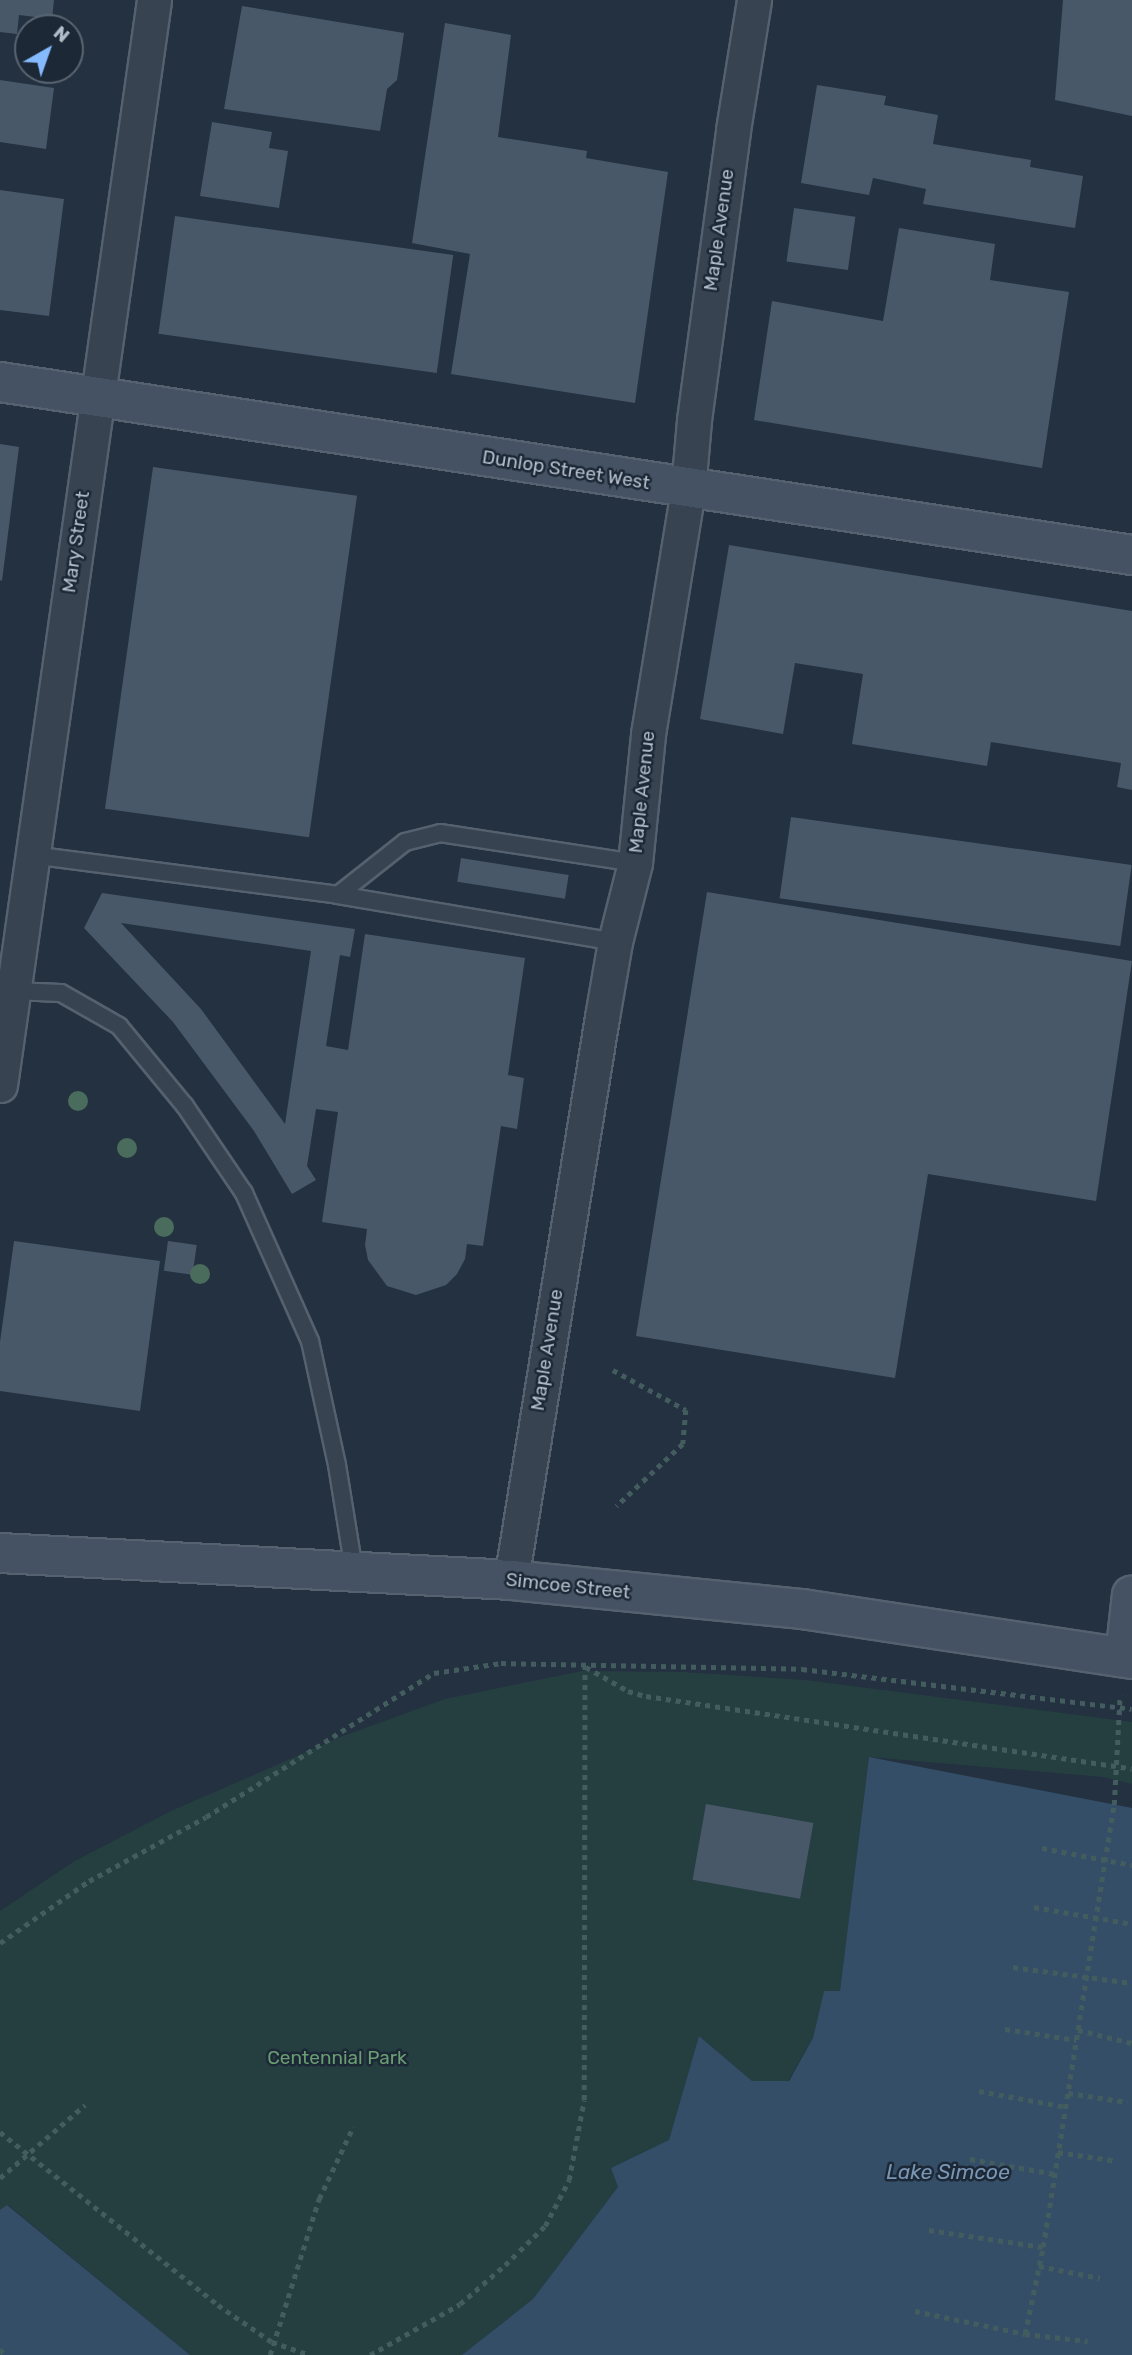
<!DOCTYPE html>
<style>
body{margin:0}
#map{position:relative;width:1132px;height:2355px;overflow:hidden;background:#233140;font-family:Rubik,sans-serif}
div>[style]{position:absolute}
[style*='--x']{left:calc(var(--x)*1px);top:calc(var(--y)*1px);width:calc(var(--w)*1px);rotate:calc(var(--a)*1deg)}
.green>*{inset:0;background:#253f41}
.water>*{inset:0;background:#354e68}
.building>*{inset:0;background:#495869;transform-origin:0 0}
.path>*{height:4.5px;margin-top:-2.25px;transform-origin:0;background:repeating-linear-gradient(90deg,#435c5e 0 5px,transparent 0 10px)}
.roads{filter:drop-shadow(2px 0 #55616e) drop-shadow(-2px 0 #55616e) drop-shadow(0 2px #55616e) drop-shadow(0 -2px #55616e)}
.lane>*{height:16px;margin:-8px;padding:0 8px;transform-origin:8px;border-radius:8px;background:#374350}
.street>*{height:33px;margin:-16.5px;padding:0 16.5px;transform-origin:16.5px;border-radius:16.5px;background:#374350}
.secondary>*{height:38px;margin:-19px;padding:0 19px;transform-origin:19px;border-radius:19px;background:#455263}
.trees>*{width:20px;height:20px;margin:-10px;border-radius:50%;background:#4a6c5c}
span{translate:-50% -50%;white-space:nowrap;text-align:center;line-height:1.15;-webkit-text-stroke:5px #1c2835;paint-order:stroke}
.street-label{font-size:19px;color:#b4becb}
.park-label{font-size:19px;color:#699d72}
.water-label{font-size:21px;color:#7996b4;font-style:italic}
.north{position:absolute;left:14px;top:14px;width:70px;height:70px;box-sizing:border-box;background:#1c2835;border:2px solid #596471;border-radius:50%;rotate:40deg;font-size:19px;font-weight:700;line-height:28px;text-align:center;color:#b4becb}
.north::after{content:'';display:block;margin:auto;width:24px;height:32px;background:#85bafe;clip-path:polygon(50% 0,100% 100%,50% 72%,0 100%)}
</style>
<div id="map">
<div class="green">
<i style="clip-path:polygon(582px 1671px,683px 1672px,805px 1680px,1132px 1722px,1132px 1784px,1103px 1777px,869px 1757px,840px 1991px,824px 1991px,813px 2038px,788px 2081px,752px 2081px,699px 2036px,669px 2140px,611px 2168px,618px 2187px,533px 2299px,462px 2355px,190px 2355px,8px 2205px,0 2210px,0 1911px,73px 1862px,171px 1811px,343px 1736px,445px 1699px)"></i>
</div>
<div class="water">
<i style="clip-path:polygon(869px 1757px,1132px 1808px,1132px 2355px,462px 2355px,533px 2299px,618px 2187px,611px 2168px,669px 2140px,699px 2036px,752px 2081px,789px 2081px,813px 2038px,824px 1991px,840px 1991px)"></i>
<i style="clip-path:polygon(7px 2205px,190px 2355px,0 2355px,0 2210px)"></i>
</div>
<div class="building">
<i style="clip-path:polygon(0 0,54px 0,52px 19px,19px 15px,17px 34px,0 32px)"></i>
<i style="clip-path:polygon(1063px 0,1132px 0,1132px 116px,1055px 100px)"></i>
<i style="clip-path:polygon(242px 6px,404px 33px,397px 80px,387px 89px,380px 131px,224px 109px)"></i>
<i style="clip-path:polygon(445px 23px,511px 35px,498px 137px,587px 151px,586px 158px,668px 172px,635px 403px,451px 374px,470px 254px,412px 243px)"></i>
<i style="clip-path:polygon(0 80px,54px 88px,46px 149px,0 142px)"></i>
<i style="clip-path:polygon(817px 85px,886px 96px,884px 105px,938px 115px,933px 144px,1031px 160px,1030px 167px,1083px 176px,1075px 228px,923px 204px,926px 189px,873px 178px,869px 195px,801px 183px)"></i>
<i style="clip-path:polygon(212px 122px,272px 132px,269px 148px,288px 151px,279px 208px,200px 196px)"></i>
<i style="clip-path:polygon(0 190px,64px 199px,49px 316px,0 310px)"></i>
<i style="left:794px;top:208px;width:62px;height:54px;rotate:8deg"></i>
<i style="left:175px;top:216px;width:281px;height:119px;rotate:8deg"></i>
<i style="clip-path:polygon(899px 228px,995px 244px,990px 280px,1069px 292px,1042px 468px,754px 420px,772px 301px,883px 321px)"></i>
<i style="clip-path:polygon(0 444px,19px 447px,2px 581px,0 580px)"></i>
<i style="left:153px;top:467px;width:206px;height:345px;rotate:8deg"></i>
<i style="clip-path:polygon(729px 545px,1132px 611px,1132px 790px,1117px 787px,1121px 763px,991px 742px,987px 766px,852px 744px,863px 674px,795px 663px,783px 734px,700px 719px)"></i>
<i style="left:791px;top:817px;width:344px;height:82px;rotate:8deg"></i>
<i style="left:461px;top:858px;width:109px;height:24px;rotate:9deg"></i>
<i style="clip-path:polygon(707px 892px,1132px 961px,1096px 1201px,928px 1174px,895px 1378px,636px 1336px)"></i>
<i style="clip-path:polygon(evenodd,102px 893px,355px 929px,350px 957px,340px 955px,326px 1046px,348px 1050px,365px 934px,525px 958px,508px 1075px,524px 1078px,517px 1129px,501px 1126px,483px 1246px,467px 1244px,465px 1259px,457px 1274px,446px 1285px,416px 1295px,387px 1286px,368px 1260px,365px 1245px,367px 1229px,322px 1222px,338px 1112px,316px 1109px,307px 1166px,316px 1180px,292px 1194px,254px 1131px,173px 1022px,84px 928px,102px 893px,121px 923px,311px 951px,285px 1124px,201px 1009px,121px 923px)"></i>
<i style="clip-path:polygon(14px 1241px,160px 1261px,140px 1411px,0 1391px,0 1342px)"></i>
<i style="left:168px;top:1241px;width:29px;height:30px;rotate:8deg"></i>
<i style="left:706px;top:1804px;width:109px;height:77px;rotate:10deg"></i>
</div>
<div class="path">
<i style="--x:613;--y:1370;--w:83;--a:28.7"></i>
<i style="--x:686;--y:1410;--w:34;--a:95"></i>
<i style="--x:683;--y:1444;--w:91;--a:136.8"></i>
<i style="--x:586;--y:1667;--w:48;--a:29.7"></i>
<i style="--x:628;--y:1691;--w:19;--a:16"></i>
<i style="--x:646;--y:1696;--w:491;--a:8.5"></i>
<i style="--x:1042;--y:1848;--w:92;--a:10.7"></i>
<i style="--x:1034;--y:1907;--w:99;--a:9.8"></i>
<i style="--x:0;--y:1943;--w:108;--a:-34.9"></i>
<i style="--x:89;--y:1881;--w:133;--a:-28.7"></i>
<i style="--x:206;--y:1817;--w:270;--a:-32.3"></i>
<i style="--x:434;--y:1673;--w:68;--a:-8.5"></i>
<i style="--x:501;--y:1663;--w:301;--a:1.1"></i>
<i style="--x:802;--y:1669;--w:332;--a:6.9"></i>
<i style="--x:1013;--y:1967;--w:120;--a:7.7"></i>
<i style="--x:1005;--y:2029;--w:72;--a:8.8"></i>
<i style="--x:1078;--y:2030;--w:56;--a:13.5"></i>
<i style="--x:979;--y:2091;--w:88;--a:10.4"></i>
<i style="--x:1068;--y:2093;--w:60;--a:8.7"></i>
<i style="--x:0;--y:2132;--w:278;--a:38.4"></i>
<i style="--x:218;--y:2305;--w:65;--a:34.4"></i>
<i style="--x:272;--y:2342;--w:39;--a:19"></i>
<i style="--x:1058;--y:2152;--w:60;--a:8.7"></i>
<i style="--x:970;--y:2159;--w:86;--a:10"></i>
<i style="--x:0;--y:2178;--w:112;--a:-40.7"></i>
<i style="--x:929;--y:2230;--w:115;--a:8.5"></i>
<i style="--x:1039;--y:2266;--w:62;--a:11.1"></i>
<i style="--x:915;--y:2311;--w:112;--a:11.8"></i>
<i style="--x:1025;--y:2334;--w:63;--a:6.3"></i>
<i style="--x:1025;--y:2334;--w:89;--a:-78.3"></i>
<i style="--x:1043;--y:2247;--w:448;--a:-80.9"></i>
<i style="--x:1114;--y:1805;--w:110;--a:-86.9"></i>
<i style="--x:0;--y:2349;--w:8;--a:50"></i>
<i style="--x:270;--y:2355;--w:164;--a:-72.6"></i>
<i style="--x:319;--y:2199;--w:80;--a:-64.7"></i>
<i style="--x:370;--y:2355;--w:103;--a:-29.5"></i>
<i style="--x:460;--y:2304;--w:60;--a:-40.9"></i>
<i style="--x:505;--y:2265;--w:56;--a:-44.3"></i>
<i style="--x:545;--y:2226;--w:52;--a:-62.4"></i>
<i style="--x:569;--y:2180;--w:81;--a:-79.4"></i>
<i style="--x:584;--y:2100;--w:434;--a:-89.9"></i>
</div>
<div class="roads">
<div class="lane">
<i style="--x:32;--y:855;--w:309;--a:7.4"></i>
<i style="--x:338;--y:895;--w:281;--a:9.6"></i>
<i style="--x:338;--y:895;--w:85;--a:-38.3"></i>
<i style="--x:405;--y:842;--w:36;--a:-14"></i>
<i style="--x:440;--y:833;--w:197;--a:8.7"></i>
<i style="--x:13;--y:991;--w:48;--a:2.4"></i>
<i style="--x:61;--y:993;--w:67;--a:29.6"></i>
<i style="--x:119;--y:1026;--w:104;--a:50.5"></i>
<i style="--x:185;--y:1106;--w:105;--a:55.9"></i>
<i style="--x:244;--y:1193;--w:162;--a:66"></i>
<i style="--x:310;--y:1341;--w:127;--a:77.7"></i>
<i style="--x:337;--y:1465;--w:106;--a:80.8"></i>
</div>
<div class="street">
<i style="--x:0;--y:1085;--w:1096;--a:-81.92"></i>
<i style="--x:511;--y:1580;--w:570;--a:-80.82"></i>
<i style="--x:602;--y:1017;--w:76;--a:-80.2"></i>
<i style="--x:615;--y:942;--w:81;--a:-75.8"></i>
<i style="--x:635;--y:863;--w:130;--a:-84.2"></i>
<i style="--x:648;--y:734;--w:248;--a:-80.7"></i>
<i style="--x:688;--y:489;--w:69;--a:-85"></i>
<i style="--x:694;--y:420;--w:293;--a:-82.3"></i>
<i style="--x:733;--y:130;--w:132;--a:-80.8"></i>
</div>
<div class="secondary">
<i style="--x:0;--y:382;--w:1145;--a:8.69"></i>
<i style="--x:0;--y:1553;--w:512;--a:3.02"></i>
<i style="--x:511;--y:1580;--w:292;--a:5.7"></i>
<i style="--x:802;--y:1609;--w:334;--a:8.6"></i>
<i style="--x:1125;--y:1657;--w:62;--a:-83.6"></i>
</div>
</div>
<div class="trees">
<i style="left:78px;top:1101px"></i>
<i style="left:127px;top:1148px"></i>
<i style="left:164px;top:1227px"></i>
<i style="left:200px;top:1274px"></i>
</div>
<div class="street-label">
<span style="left:719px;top:230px;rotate:-82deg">Maple Avenue</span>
<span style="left:566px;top:470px;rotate:9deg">Dunlop Street West</span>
<span style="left:76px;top:542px;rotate:-82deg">Mary Street</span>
<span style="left:642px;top:792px;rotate:-84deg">Maple Avenue</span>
<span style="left:547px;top:1350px;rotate:-81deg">Maple Avenue</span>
<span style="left:568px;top:1586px;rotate:6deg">Simcoe Street</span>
</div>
<div class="park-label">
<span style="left:337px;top:2058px">Centennial Park</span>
</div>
<div class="water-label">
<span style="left:948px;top:2172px">Lake Simcoe</span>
</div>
<div class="north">N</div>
</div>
